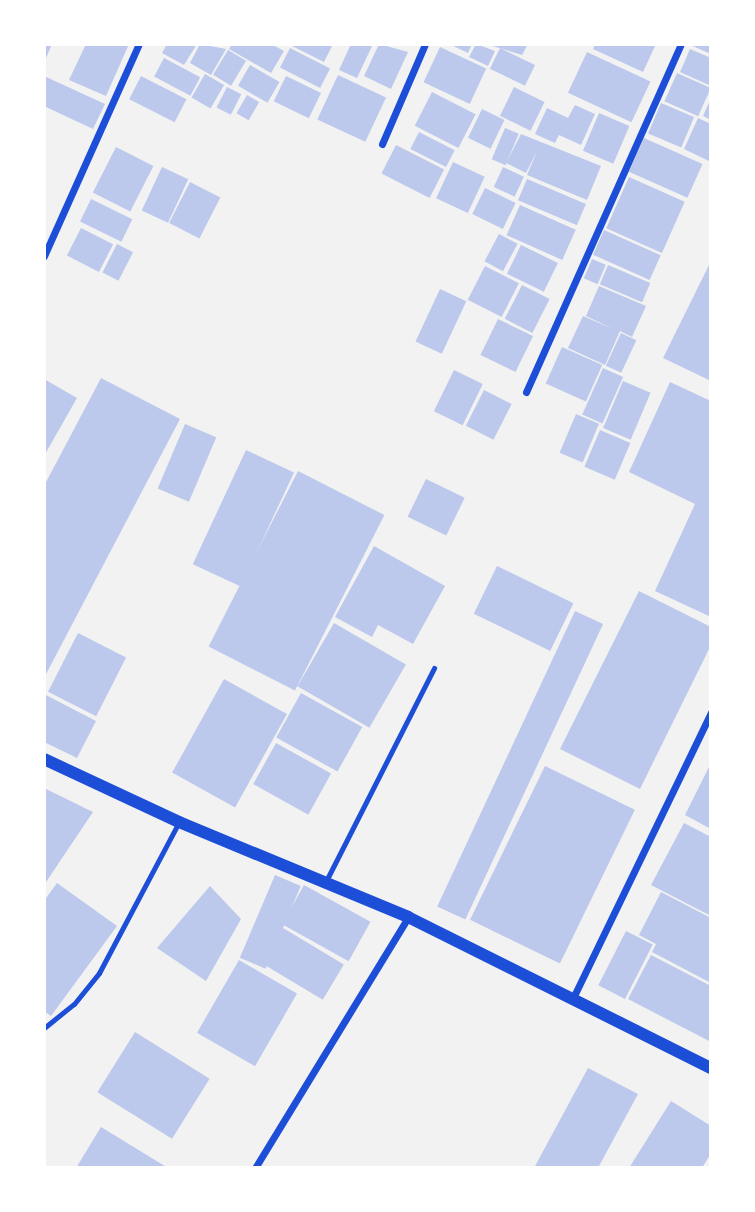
<!DOCTYPE html>
<style>
body{margin:0}
#map{position:relative;width:755px;height:1212px;overflow:hidden;background:#f2f2f2;font-family:"PT Sans Narrow",sans-serif}
div>[style]{position:absolute}
[style*='--x']{left:calc(var(--x)*1px);top:calc(var(--y)*1px);width:calc(var(--w)*1px);rotate:calc(var(--a)*1deg)}
.building>*{inset:0;background:#bdc9ec;transform-origin:0 0}
.service>*{height:5px;margin:-2.5px;padding:0 2.5px;transform-origin:2.5px;border-radius:2.5px;background:#1d4ed8}
.minor>*{height:7px;margin:-3.5px;padding:0 3.5px;transform-origin:3.5px;border-radius:3.5px;background:#1d4ed8}
.tertiary>*{height:12px;margin:-6px;padding:0 6px;transform-origin:6px;border-radius:6px;background:#1d4ed8}
span{translate:-50% -50%;white-space:nowrap;text-align:center;line-height:1.15;-webkit-text-stroke:7px #fff;paint-order:stroke}
.frame{position:absolute;inset:0;border:46px solid #fff;pointer-events:none}
</style>
<div id="map">
<div class="building">
<i style="clip-path:polygon(44px 44px,52px 44px,44px 63px)"></i>
<i style="clip-path:polygon(86px 44px,129px 44px,106px 96px,69px 80px)"></i>
<i style="clip-path:polygon(167px 44px,197px 44px,184px 65px,162px 53px)"></i>
<i style="clip-path:polygon(200px 44px,226px 49px,211px 75px,190px 63px)"></i>
<i style="clip-path:polygon(232px 44px,271px 44px,284px 51px,271px 73px,229px 49px)"></i>
<i style="clip-path:polygon(288px 44px,333px 44px,324px 62px)"></i>
<i style="clip-path:polygon(351px 44px,373px 44px,357px 78px,339px 70px)"></i>
<i style="clip-path:polygon(379px 44px,408px 52px,391px 89px,364px 76px)"></i>
<i style="clip-path:polygon(449px 44px,472px 44px,468px 53px)"></i>
<i style="clip-path:polygon(476px 44px,495px 51px,488px 66px,469px 57px)"></i>
<i style="clip-path:polygon(486px 44px,528px 44px,522px 55px)"></i>
<i style="clip-path:polygon(595px 44px,656px 44px,643px 72px,593px 49px)"></i>
<i style="clip-path:polygon(688px 44px,711px 44px,711px 54px)"></i>
<i style="left:440px;top:47px;width:51px;height:39px;rotate:25deg"></i>
<i style="left:290px;top:48px;width:45px;height:22px;rotate:27deg"></i>
<i style="left:500px;top:48px;width:39px;height:23px;rotate:26deg"></i>
<i style="clip-path:polygon(690px 49px,711px 58px,711px 86px,680px 72px)"></i>
<i style="left:228px;top:50px;width:21px;height:29px;rotate:31deg"></i>
<i style="left:587px;top:52px;width:70px;height:45px;rotate:25deg"></i>
<i style="left:164px;top:58px;width:41px;height:21px;rotate:28deg"></i>
<i style="left:250px;top:65px;width:34px;height:24px;rotate:30deg"></i>
<i style="left:677px;top:73px;width:37px;height:31px;rotate:24deg"></i>
<i style="left:205px;top:74px;width:22px;height:27px;rotate:30deg"></i>
<i style="left:338px;top:75px;width:53px;height:49px;rotate:25deg"></i>
<i style="clip-path:polygon(44px 76px,105px 104px,93px 129px,44px 106px)"></i>
<i style="left:141px;top:76px;width:51px;height:26px;rotate:27deg"></i>
<i style="left:286px;top:76px;width:39px;height:28px;rotate:26deg"></i>
<i style="left:227px;top:87px;width:16px;height:23px;rotate:27deg"></i>
<i style="left:514px;top:87px;width:34px;height:32px;rotate:26deg"></i>
<i style="left:432px;top:92px;width:49px;height:38px;rotate:27deg"></i>
<i style="left:247px;top:95px;width:14px;height:21px;rotate:30deg"></i>
<i style="clip-path:polygon(711px 98px,711px 120px,703px 116px)"></i>
<i style="left:661px;top:103px;width:36px;height:33px;rotate:23deg"></i>
<i style="clip-path:polygon(575px 105px,595px 114px,581px 145px,559px 135px,555px 143px,535px 134px,547px 108px,568px 118px)"></i>
<i style="left:482px;top:109px;width:25px;height:32px;rotate:26deg"></i>
<i style="left:599px;top:113px;width:33px;height:41px;rotate:23deg"></i>
<i style="clip-path:polygon(698px 118px,711px 124px,711px 162px,684px 149px)"></i>
<i style="left:505px;top:128px;width:15px;height:34px;rotate:23deg"></i>
<i style="left:419px;top:132px;width:40px;height:19px;rotate:27deg"></i>
<i style="clip-path:polygon(521px 134px,601px 166px,587px 200px,527px 175px,537px 151px,526px 173px,506px 163px)"></i>
<i style="left:644px;top:138px;width:64px;height:37px;rotate:24deg"></i>
<i style="left:396px;top:145px;width:54px;height:32px;rotate:27deg"></i>
<i style="left:116px;top:147px;width:42px;height:51px;rotate:27deg"></i>
<i style="left:453px;top:162px;width:35px;height:40px;rotate:25deg"></i>
<i style="left:162px;top:167px;width:29px;height:48px;rotate:25deg"></i>
<i style="left:503px;top:167px;width:23px;height:22px;rotate:25deg"></i>
<i style="left:629px;top:177px;width:61px;height:56px;rotate:24deg"></i>
<i style="left:527px;top:179px;width:64px;height:23px;rotate:23deg"></i>
<i style="left:190px;top:182px;width:34px;height:46px;rotate:27deg"></i>
<i style="left:485px;top:188px;width:34px;height:29px;rotate:26deg"></i>
<i style="left:91px;top:199px;width:46px;height:25px;rotate:26deg"></i>
<i style="left:520px;top:205px;width:61px;height:33px;rotate:24deg"></i>
<i style="left:81px;top:228px;width:36px;height:31px;rotate:27deg"></i>
<i style="left:604px;top:230px;width:62px;height:27px;rotate:24deg"></i>
<i style="left:499px;top:234px;width:21px;height:31px;rotate:28deg"></i>
<i style="left:117px;top:244px;width:18px;height:32px;rotate:27deg"></i>
<i style="left:521px;top:245px;width:41px;height:32px;rotate:26deg"></i>
<i style="left:592px;top:259px;width:15px;height:21px;rotate:23deg"></i>
<i style="clip-path:polygon(711px 261px,711px 381px,663px 358px)"></i>
<i style="left:608px;top:265px;width:46px;height:21px;rotate:23deg"></i>
<i style="left:485px;top:266px;width:38px;height:38px;rotate:27deg"></i>
<i style="left:522px;top:285px;width:31px;height:38px;rotate:27deg"></i>
<i style="clip-path:polygon(599px 286px,646px 306px,632px 337px,620px 331px,605px 365px,568px 348px,583px 316px,613px 329px,586px 316px)"></i>
<i style="left:440px;top:289px;width:29px;height:58px;rotate:25deg"></i>
<i style="left:498px;top:319px;width:39px;height:40px;rotate:26deg"></i>
<i style="left:621px;top:333px;width:17px;height:36px;rotate:25deg"></i>
<i style="left:562px;top:347px;width:44px;height:40px;rotate:24deg"></i>
<i style="left:603px;top:368px;width:22px;height:51px;rotate:24deg"></i>
<i style="left:454px;top:370px;width:32px;height:46px;rotate:26deg"></i>
<i style="clip-path:polygon(101px 378px,180px 419px,44px 678px,44px 486px)"></i>
<i style="clip-path:polygon(44px 379px,77px 398px,44px 456px)"></i>
<i style="left:623px;top:381px;width:30px;height:51px;rotate:23deg"></i>
<i style="clip-path:polygon(670px 382px,711px 401px,711px 617px,655px 591px,695px 504px,629px 472px)"></i>
<i style="left:484px;top:390px;width:31px;height:40px;rotate:27deg"></i>
<i style="left:576px;top:414px;width:25px;height:42px;rotate:23deg"></i>
<i style="left:185px;top:424px;width:34px;height:70px;rotate:23deg"></i>
<i style="left:600px;top:430px;width:33px;height:40px;rotate:23deg"></i>
<i style="left:246px;top:450px;width:53px;height:126px;rotate:25deg"></i>
<i style="left:298px;top:471px;width:97px;height:197px;rotate:27deg"></i>
<i style="left:426px;top:479px;width:43px;height:42px;rotate:26deg"></i>
<i style="clip-path:polygon(374px 546px,445px 586px,413px 644px,378px 625px,372px 637px,335px 617px)"></i>
<i style="left:497px;top:566px;width:85px;height:53px;rotate:26deg"></i>
<i style="clip-path:polygon(639px 591px,711px 627px,711px 645px,640px 789px,560px 749px)"></i>
<i style="left:575px;top:611px;width:31px;height:326px;rotate:25deg"></i>
<i style="left:334px;top:623px;width:83px;height:73px;rotate:30deg"></i>
<i style="left:78px;top:633px;width:54px;height:66px;rotate:27deg"></i>
<i style="left:224px;top:679px;width:72px;height:107px;rotate:29deg"></i>
<i style="left:301px;top:693px;width:70px;height:51px;rotate:29deg"></i>
<i style="clip-path:polygon(44px 694px,96px 721px,77px 758px,44px 742px)"></i>
<i style="left:276px;top:743px;width:63px;height:47px;rotate:29deg"></i>
<i style="clip-path:polygon(711px 763px,711px 829px,685px 815px)"></i>
<i style="left:545px;top:766px;width:100px;height:171px;rotate:26deg"></i>
<i style="clip-path:polygon(44px 788px,93px 812px,44px 885px)"></i>
<i style="clip-path:polygon(684px 823px,711px 837px,711px 916px,651px 885px)"></i>
<i style="left:275px;top:875px;width:28px;height:90px;rotate:23deg"></i>
<i style="clip-path:polygon(57px 883px,117px 926px,51px 1016px,44px 1011px,44px 901px)"></i>
<i style="left:304px;top:885px;width:76px;height:45px;rotate:29deg"></i>
<i style="clip-path:polygon(210px 886px,241px 919px,206px 981px,157px 948px)"></i>
<i style="clip-path:polygon(661px 892px,711px 918px,709px 982px,652px 952px,656px 944px,639px 935px)"></i>
<i style="left:283px;top:928px;width:71px;height:41px;rotate:31deg"></i>
<i style="left:626px;top:931px;width:30px;height:61px;rotate:27deg"></i>
<i style="clip-path:polygon(651px 955px,711px 986px,711px 1042px,628px 999px)"></i>
<i style="left:239px;top:960px;width:67px;height:84px;rotate:30deg"></i>
<i style="left:135px;top:1032px;width:88px;height:71px;rotate:32deg"></i>
<i style="clip-path:polygon(588px 1068px,638px 1094px,598px 1168px,534px 1168px)"></i>
<i style="clip-path:polygon(671px 1101px,711px 1126px,711px 1153px,702px 1168px,629px 1168px)"></i>
<i style="clip-path:polygon(101px 1127px,168px 1168px,76px 1168px)"></i>
</div>
<div class="service">
<i style="--x:326;--y:881;--w:239;--a:-63.1"></i>
<i style="--x:44;--y:1028;--w:38;--a:-39"></i>
<i style="--x:74;--y:1004;--w:40;--a:-51"></i>
<i style="--x:99;--y:973;--w:171;--a:-62.1"></i>
</div>
<div class="minor">
<i style="--x:382;--y:144;--w:109;--a:-66.7"></i>
<i style="--x:44;--y:256;--w:232;--a:-65.9"></i>
<i style="--x:526;--y:392;--w:381;--a:-66"></i>
<i style="--x:572;--y:1000;--w:320;--a:-64.2"></i>
<i style="--x:255;--y:1168;--w:294;--a:-58.6"></i>
</div>
<div class="tertiary">
<i style="--x:44;--y:759;--w:149;--a:25"></i>
<i style="--x:179;--y:822;--w:248;--a:22.5"></i>
<i style="--x:408;--y:917;--w:339;--a:26.5"></i>
</div>
<div class="frame"></div>
</div>
